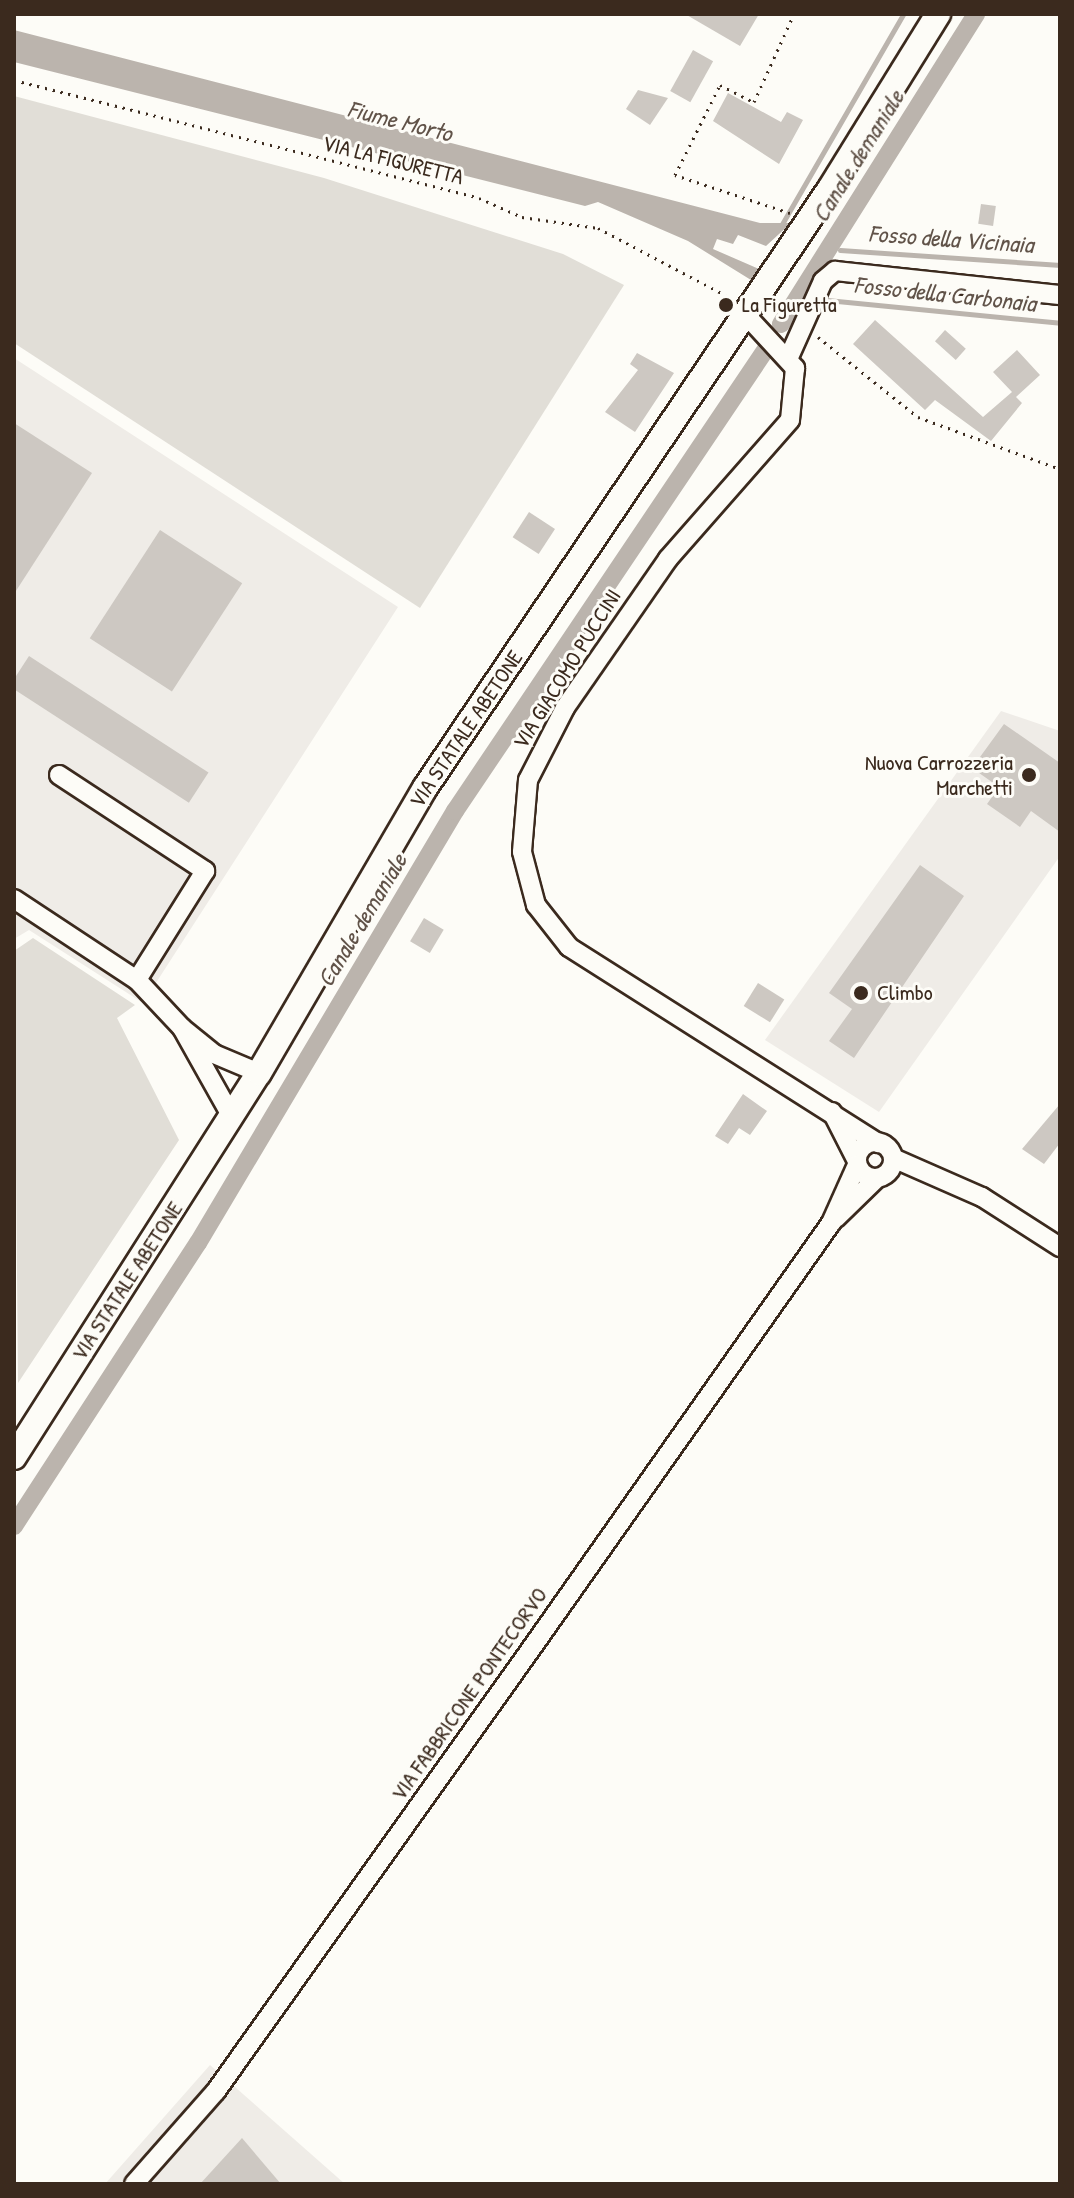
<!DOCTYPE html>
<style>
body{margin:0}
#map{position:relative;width:1074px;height:2198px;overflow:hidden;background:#fdfcf7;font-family:"Patrick Hand",sans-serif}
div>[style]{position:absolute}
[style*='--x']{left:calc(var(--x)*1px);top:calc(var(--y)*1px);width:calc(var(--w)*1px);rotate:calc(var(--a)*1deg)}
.built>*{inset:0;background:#efece7}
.green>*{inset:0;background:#e1ded7}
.water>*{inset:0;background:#bbb4ad}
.stream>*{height:5px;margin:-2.5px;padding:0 2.5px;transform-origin:2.5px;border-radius:2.5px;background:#bbb4ad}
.canal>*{height:18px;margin:-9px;padding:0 9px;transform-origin:9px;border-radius:9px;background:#bbb4ad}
.building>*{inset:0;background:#cdc8c2;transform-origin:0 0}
.path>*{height:3px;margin-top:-1.5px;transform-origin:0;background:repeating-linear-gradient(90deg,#3b2a1e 0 2px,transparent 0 8px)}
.roads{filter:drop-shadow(2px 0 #3b2a1e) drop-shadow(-2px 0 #3b2a1e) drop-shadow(0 2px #3b2a1e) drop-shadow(0 -2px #3b2a1e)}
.minor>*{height:18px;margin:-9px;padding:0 9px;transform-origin:9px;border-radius:9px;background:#fdfcf7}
.minor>.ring{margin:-9px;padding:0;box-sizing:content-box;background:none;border:18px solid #fdfcf7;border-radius:50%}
.major>*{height:24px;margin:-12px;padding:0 12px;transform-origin:12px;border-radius:12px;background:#fdfcf7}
.dots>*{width:22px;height:22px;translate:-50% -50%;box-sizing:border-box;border:4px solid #fdfcf7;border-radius:50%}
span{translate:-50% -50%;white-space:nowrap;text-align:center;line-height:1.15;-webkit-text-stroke:6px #fdfcf7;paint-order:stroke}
.street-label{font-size:22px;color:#3b2a1e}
.poi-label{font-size:22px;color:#3b2a1e}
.left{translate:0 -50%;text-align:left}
.right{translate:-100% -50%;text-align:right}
.water-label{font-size:24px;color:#615349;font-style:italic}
.frame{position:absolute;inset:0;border:16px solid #3b2a1e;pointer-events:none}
</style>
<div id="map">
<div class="built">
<i style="clip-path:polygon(14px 358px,398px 607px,143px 1003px,29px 930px,14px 939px)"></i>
<i style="clip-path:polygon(1001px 711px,1060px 731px,1060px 856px,879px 1112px,765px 1040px)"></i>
<i style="clip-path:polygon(210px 2065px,345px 2184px,105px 2184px)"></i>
</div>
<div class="green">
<i style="clip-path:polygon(14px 96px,324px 178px,563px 254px,624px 285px,420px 608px,14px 343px)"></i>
<i style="clip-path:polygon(33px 938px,135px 1005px,117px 1018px,179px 1140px,18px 1383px,14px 951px)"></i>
</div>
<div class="water">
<i style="clip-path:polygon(14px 30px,760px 223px,791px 223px,766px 246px,738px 235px,733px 244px,717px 239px,713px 249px,759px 269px,751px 280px,688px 241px,598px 202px,585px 206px,14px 62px)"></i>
</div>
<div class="stream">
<i style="--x:782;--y:224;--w:242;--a:-60"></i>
<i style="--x:840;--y:250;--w:221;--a:3.9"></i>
<i style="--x:827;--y:300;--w:234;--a:5.6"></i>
</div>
<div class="canal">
<i style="--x:781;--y:324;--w:366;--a:-57.8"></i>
<i style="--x:14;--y:1526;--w:338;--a:-57"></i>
<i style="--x:198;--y:1243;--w:503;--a:-59.25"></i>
<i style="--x:455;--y:811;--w:557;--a:-56.05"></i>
</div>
<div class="building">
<i style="clip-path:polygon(685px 14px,759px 14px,740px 46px)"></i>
<i style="left:693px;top:50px;width:23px;height:47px;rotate:29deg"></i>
<i style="clip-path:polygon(638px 90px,668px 98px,650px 125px,626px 109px)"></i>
<i style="clip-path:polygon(728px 93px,781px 122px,787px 112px,803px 120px,779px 164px,713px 121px)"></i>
<i style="left:981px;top:204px;width:15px;height:20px;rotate:8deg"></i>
<i style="clip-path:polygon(875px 320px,983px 417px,1012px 392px,993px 372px,1017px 350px,1040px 375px,1016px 397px,1022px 403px,991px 441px,935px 400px,925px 410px,853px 344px)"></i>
<i style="left:945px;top:330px;width:28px;height:15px;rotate:42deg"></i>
<i style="clip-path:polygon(637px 353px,674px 373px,635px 432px,605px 412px,638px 370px,630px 364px)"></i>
<i style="clip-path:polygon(14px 423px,92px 473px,14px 594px)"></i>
<i style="left:529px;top:512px;width:31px;height:30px;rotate:33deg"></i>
<i style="left:160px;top:530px;width:98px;height:129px;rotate:33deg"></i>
<i style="left:29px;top:656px;width:214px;height:36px;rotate:33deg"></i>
<i style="clip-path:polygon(1004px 724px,1060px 763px,1060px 832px,1031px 811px,1020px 827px,987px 804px,999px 787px,972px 768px)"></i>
<i style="clip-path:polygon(920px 865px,964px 896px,854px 1058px,829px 1041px,852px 1009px,829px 993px)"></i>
<i style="left:424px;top:918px;width:23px;height:27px;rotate:31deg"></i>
<i style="left:758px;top:983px;width:31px;height:27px;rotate:32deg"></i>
<i style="clip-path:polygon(743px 1094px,767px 1111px,750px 1135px,739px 1128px,728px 1144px,715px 1136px)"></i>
<i style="clip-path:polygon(1060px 1104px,1060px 1143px,1044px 1164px,1022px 1149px)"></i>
<i style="clip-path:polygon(242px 2138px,281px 2184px,200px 2184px)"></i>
</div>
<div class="path">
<i style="--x:14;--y:80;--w:480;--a:14.2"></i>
<i style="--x:479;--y:198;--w:47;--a:23.8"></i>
<i style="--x:522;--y:217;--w:77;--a:8.2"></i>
<i style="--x:598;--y:228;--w:150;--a:27.8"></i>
<i style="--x:790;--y:213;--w:121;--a:-161.7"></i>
<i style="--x:675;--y:175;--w:101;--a:-63.4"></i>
<i style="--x:720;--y:85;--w:38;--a:27"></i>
<i style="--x:754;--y:102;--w:97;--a:-65.6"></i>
<i style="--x:818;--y:337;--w:128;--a:38.7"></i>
<i style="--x:918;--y:417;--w:151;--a:20.1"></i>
</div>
<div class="roads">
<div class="minor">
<i style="--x:745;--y:314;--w:74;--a:47.2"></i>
<i style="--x:795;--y:368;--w:52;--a:95.5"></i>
<i style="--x:790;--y:420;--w:185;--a:131.3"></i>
<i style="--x:668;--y:559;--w:181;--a:124.7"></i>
<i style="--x:565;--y:708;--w:81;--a:117.2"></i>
<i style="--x:528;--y:780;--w:72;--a:94.8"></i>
<i style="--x:522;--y:852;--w:55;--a:75.2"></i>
<i style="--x:536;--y:905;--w:53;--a:51.8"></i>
<i style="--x:569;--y:947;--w:366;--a:32.4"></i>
<i style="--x:789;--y:357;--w:83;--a:-65.9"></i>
<i style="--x:823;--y:281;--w:16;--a:-40"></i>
<i style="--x:835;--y:271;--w:226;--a:6.1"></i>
<i style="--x:59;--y:775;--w:175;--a:33.3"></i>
<i style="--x:205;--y:871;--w:128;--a:122"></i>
<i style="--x:14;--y:899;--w:147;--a:33.4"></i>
<i style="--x:137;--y:980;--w:66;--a:46.8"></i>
<i style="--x:832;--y:1112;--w:55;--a:63"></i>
<i style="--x:232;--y:1117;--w:102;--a:-119.3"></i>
<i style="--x:182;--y:1028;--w:41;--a:39.1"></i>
<i style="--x:214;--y:1054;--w:49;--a:22.9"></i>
<i class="ring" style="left:857px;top:1142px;width:18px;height:18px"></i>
<i style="--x:893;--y:1158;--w:97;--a:23.7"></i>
<i style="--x:982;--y:1197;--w:93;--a:32.7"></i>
<i style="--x:836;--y:1218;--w:57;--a:-44.3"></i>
<i style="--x:134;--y:2184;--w:124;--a:-48.6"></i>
<i style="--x:216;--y:2091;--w:555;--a:-54.53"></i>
<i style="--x:538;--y:1639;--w:509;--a:-54.84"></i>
<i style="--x:831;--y:1223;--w:64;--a:-65.9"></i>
</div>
<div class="major">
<i style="--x:14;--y:1457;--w:456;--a:-57.5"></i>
<i style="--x:259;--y:1073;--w:330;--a:-59.8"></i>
<i style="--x:425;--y:788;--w:722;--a:-55.96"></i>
<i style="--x:829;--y:190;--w:207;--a:-58.2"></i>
</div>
</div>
<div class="dots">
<i style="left:726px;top:305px;background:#3b2a1e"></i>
<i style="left:1029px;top:775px;background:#3b2a1e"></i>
<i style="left:861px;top:993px;background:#3b2a1e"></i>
</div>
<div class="street-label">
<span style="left:393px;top:160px;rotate:14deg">VIA LA FIGURETTA</span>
<span style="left:567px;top:669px;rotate:-58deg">VIA GIACOMO PUCCINI</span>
<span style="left:466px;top:729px;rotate:-56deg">VIA STATALE ABETONE</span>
<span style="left:127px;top:1281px;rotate:-57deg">VIA STATALE ABETONE</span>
<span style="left:469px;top:1694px;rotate:-55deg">VIA FABBRICONE PONTECORVO</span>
</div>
<div class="poi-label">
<span class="left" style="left:742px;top:305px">La Figuretta</span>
<span class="right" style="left:1013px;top:775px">Nuova Carrozzeria<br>Marchetti</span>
<span class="left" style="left:877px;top:993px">Climbo</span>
</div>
<div class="water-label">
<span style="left:400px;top:121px;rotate:14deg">Fiume Morto</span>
<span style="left:858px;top:156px;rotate:-58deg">Canale demaniale</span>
<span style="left:951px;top:239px;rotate:4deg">Fosso della Vicinaia</span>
<span style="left:945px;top:294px;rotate:6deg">Fosso della Carbonaia</span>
<span style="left:362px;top:920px;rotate:-59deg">Canale demaniale</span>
</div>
<div class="frame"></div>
</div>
